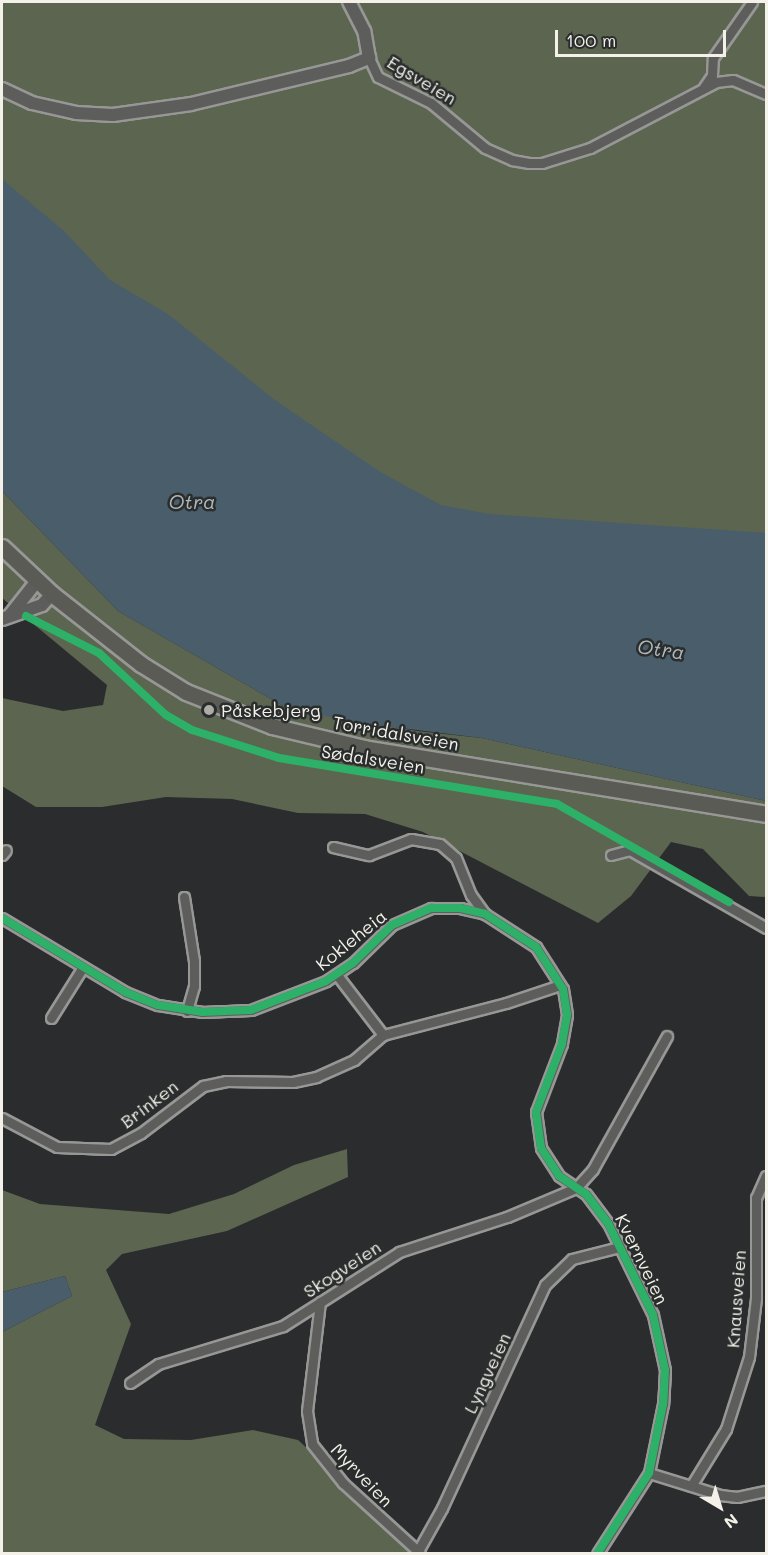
<!DOCTYPE html>
<meta charset="utf-8">
<style>
body{margin:0}
#map{position:relative;width:768px;height:1555px;overflow:hidden;background:#2b2c2d;font-family:Mali,sans-serif}
div>[style]{position:absolute}
[style*='--x']{left:calc(var(--x)*1px);top:calc(var(--y)*1px);width:calc(var(--w)*1px);rotate:calc(var(--a)*1deg)}
.green>*{inset:0;background:#5c654f}
.water>*{inset:0;background:#495e6a}
.roads{filter:drop-shadow(2px 0 #979796) drop-shadow(-2px 0 #979796) drop-shadow(0 2px #979796) drop-shadow(0 -2px #979796)}
.minor>*{height:9px;margin:-4.5px;padding:0 4.5px;transform-origin:4.5px;border-radius:4.5px;background:#5d5d5c}
.tertiary>*{height:12px;margin:-6px;padding:0 6px;transform-origin:6px;border-radius:6px;background:#5d5d5c}
.primary>*{height:15px;margin:-7.5px;padding:0 7.5px;transform-origin:7.5px;border-radius:7.5px;background:#5a5b55}
.cycleway>*{height:8px;margin:-4px;padding:0 4px;transform-origin:4px;border-radius:4px;background:#2db169}
.dots>*{width:16px;height:16px;translate:-50% -50%;box-sizing:border-box;border:3px solid #2a2d2e;border-radius:50%}
span{translate:-50% -50%;white-space:nowrap;text-align:center;line-height:1.15;-webkit-text-stroke:5px #2a2d2e;paint-order:stroke}
.street-label{font-size:18px;color:#f4f1e8}
.poi-label{font-size:18px;color:#f4f1e8}
.left{translate:0 -50%;text-align:left}
.water-label{font-size:20px;color:#b1b8b8;font-style:italic}
.frame{position:absolute;inset:0;border:3px solid #f4f1e8;pointer-events:none}
.north{position:absolute;left:690px;top:1477px;width:60px;height:60px;-webkit-text-stroke:4px #2a2d2e;paint-order:stroke;rotate:142deg;font-size:16px;font-weight:700;line-height:24px;text-align:center;color:#f4f1e8}
.north::after{content:'';display:block;margin:auto;width:21px;height:27px;background:#f4f1e8;clip-path:polygon(50% 0,100% 100%,50% 72%,0 100%)}
.scale{position:absolute;left:555px;top:30px;width:171px;height:27px;box-sizing:border-box;border:3px solid #f4f1e8;border-top:0;padding-left:8px;font-size:18px;line-height:21px;white-space:nowrap;color:#f4f1e8;-webkit-text-stroke:4px #2a2d2e;paint-order:stroke}
</style>
<div id="map">
<div class="green">
<i style="clip-path:polygon(2px 2px,766px 2px,766px 606px,454px 567px,2px 299px)"></i>
<i style="clip-path:polygon(2px 491px,118px 611px,285px 707px,417px 731px,482px 738px,766px 801px,766px 897px,749px 896px,703px 849px,671px 842px,631px 896px,598px 923px,423px 832px,365px 814px,298px 813px,232px 799px,166px 797px,102px 807px,36px 807px,2px 786px,2px 698px,63px 711px,103px 705px,107px 685px,2px 598px)"></i>
<i style="clip-path:polygon(347px 1149px,348px 1177px,227px 1231px,122px 1254px,106px 1270px,131px 1324px,95px 1425px,124px 1439px,191px 1440px,253px 1430px,298px 1440px,422px 1553px,2px 1553px,2px 1332px,72px 1296px,65px 1276px,2px 1292px,2px 1190px,40px 1204px,169px 1214px,234px 1194px,294px 1165px)"></i>
</div>
<div class="water">
<i style="clip-path:polygon(2px 179px,64px 231px,110px 280px,168px 314px,275px 400px,329px 437px,382px 473px,441px 505px,490px 514px,766px 533px,766px 801px,482px 738px,352px 722px,285px 707px,118px 611px,2px 491px)"></i>
<i style="clip-path:polygon(65px 1276px,72px 1296px,2px 1332px,2px 1292px)"></i>
</div>
<div class="roads">
<div class="minor">
<i style="--x:369;--y:58;--w:21;--a:65"></i>
<i style="--x:378;--y:77;--w:59;--a:26.1"></i>
<i style="--x:431;--y:103;--w:70;--a:39.8"></i>
<i style="--x:485;--y:148;--w:30;--a:24"></i>
<i style="--x:512;--y:160;--w:17;--a:10"></i>
<i style="--x:529;--y:163;--w:13;--a:0"></i>
<i style="--x:542;--y:163;--w:50;--a:-17.4"></i>
<i style="--x:590;--y:148;--w:142;--a:-27.6"></i>
<i style="--x:716;--y:82;--w:17;--a:-7"></i>
<i style="--x:733;--y:80;--w:36;--a:23"></i>
<i style="--x:704;--y:87;--w:14;--a:-56"></i>
<i style="--x:712;--y:75;--w:17;--a:-87"></i>
<i style="--x:713;--y:58;--w:68;--a:-55.1"></i>
<i style="--x:333;--y:847;--w:37;--a:13"></i>
<i style="--x:369;--y:855;--w:45;--a:-20.9"></i>
<i style="--x:411;--y:839;--w:29;--a:10"></i>
<i style="--x:440;--y:844;--w:21;--a:41"></i>
<i style="--x:456;--y:858;--w:40;--a:68"></i>
<i style="--x:471;--y:895;--w:24;--a:54"></i>
<i style="--x:2;--y:855;--w:6;--a:-51"></i>
<i style="--x:611;--y:855;--w:20;--a:-15"></i>
<i style="--x:630;--y:850;--w:157;--a:29.8"></i>
<i style="--x:184;--y:897;--w:65;--a:81.1"></i>
<i style="--x:194;--y:961;--w:25;--a:90"></i>
<i style="--x:194;--y:986;--w:26;--a:106"></i>
<i style="--x:2;--y:918;--w:144;--a:31"></i>
<i style="--x:125;--y:992;--w:35;--a:22"></i>
<i style="--x:158;--y:1005;--w:45;--a:9"></i>
<i style="--x:202;--y:1012;--w:49;--a:-2.3"></i>
<i style="--x:251;--y:1010;--w:80;--a:-21.1"></i>
<i style="--x:326;--y:981;--w:32;--a:-34"></i>
<i style="--x:353;--y:963;--w:54;--a:-44.3"></i>
<i style="--x:392;--y:925;--w:43;--a:-23.6"></i>
<i style="--x:431;--y:908;--w:29;--a:0"></i>
<i style="--x:460;--y:908;--w:26;--a:13"></i>
<i style="--x:485;--y:914;--w:61;--a:32.9"></i>
<i style="--x:536;--y:947;--w:50;--a:57.3"></i>
<i style="--x:563;--y:989;--w:26;--a:81"></i>
<i style="--x:567;--y:1015;--w:29;--a:100"></i>
<i style="--x:562;--y:1044;--w:73;--a:110.9"></i>
<i style="--x:536;--y:1112;--w:36;--a:82"></i>
<i style="--x:541;--y:1148;--w:33;--a:57"></i>
<i style="--x:559;--y:1176;--w:32;--a:34"></i>
<i style="--x:586;--y:1194;--w:36;--a:53"></i>
<i style="--x:608;--y:1223;--w:102;--a:63.9"></i>
<i style="--x:653;--y:1315;--w:56;--a:77.7"></i>
<i style="--x:665;--y:1370;--w:34;--a:93"></i>
<i style="--x:663;--y:1404;--w:70;--a:101.5"></i>
<i style="--x:649;--y:1473;--w:96;--a:122.7"></i>
<i style="--x:337;--y:975;--w:76;--a:52.5"></i>
<i style="--x:51;--y:1018;--w:60;--a:-57.9"></i>
<i style="--x:2;--y:1118;--w:62;--a:27.8"></i>
<i style="--x:57;--y:1147;--w:54;--a:2.1"></i>
<i style="--x:111;--y:1149;--w:34;--a:-28"></i>
<i style="--x:141;--y:1133;--w:78;--a:-37.2"></i>
<i style="--x:203;--y:1086;--w:24;--a:-12"></i>
<i style="--x:226;--y:1081;--w:67;--a:0.9"></i>
<i style="--x:293;--y:1082;--w:24;--a:-12"></i>
<i style="--x:316;--y:1077;--w:42;--a:-24.1"></i>
<i style="--x:354;--y:1060;--w:38;--a:-41"></i>
<i style="--x:383;--y:1035;--w:127;--a:-14.6"></i>
<i style="--x:506;--y:1003;--w:57;--a:-18.4"></i>
<i style="--x:320;--y:1302;--w:110;--a:96.8"></i>
<i style="--x:307;--y:1411;--w:33;--a:81"></i>
<i style="--x:312;--y:1444;--w:50;--a:51.5"></i>
<i style="--x:343;--y:1483;--w:104;--a:42.3"></i>
<i style="--x:130;--y:1383;--w:34;--a:-34"></i>
<i style="--x:158;--y:1364;--w:131;--a:-16.9"></i>
<i style="--x:283;--y:1326;--w:138;--a:-32.5"></i>
<i style="--x:399;--y:1252;--w:114;--a:-18"></i>
<i style="--x:507;--y:1217;--w:75;--a:-22.8"></i>
<i style="--x:576;--y:1188;--w:25;--a:-48"></i>
<i style="--x:593;--y:1169;--w:152;--a:-60.9"></i>
<i style="--x:649;--y:1473;--w:74;--a:17.2"></i>
<i style="--x:720;--y:1495;--w:17;--a:7"></i>
<i style="--x:737;--y:1497;--w:30;--a:-12"></i>
<i style="--x:691;--y:1486;--w:67;--a:-58.4"></i>
<i style="--x:726;--y:1429;--w:76;--a:-72.3"></i>
<i style="--x:749;--y:1357;--w:59;--a:-83.2"></i>
<i style="--x:756;--y:1298;--w:100;--a:-90"></i>
<i style="--x:756;--y:1198;--w:24;--a:-66"></i>
<i style="--x:418;--y:1551;--w:49;--a:-60.8"></i>
<i style="--x:442;--y:1508;--w:246;--a:-65.2"></i>
<i style="--x:545;--y:1285;--w:37;--a:-44"></i>
<i style="--x:572;--y:1259;--w:49;--a:-14.3"></i>
</div>
<div class="tertiary">
<i style="--x:2;--y:89;--w:33;--a:25"></i>
<i style="--x:32;--y:103;--w:45;--a:12.8"></i>
<i style="--x:76;--y:113;--w:37;--a:3"></i>
<i style="--x:113;--y:115;--w:79;--a:-8"></i>
<i style="--x:191;--y:104;--w:163;--a:-13.5"></i>
<i style="--x:349;--y:66;--w:22;--a:-22"></i>
<i style="--x:369;--y:58;--w:27;--a:-100"></i>
<i style="--x:364;--y:31;--w:33;--a:-117"></i>
<i style="--x:11;--y:614;--w:42;--a:-51.8"></i>
<i style="--x:2;--y:619;--w:42;--a:-19.3"></i>
<i style="--x:42;--y:605;--w:15;--a:-48"></i>
</div>
<div class="primary">
<i style="--x:2;--y:547;--w:69;--a:43.2"></i>
<i style="--x:52;--y:594;--w:113;--a:38.2"></i>
<i style="--x:141;--y:664;--w:53;--a:31.9"></i>
<i style="--x:186;--y:692;--w:92;--a:21.6"></i>
<i style="--x:272;--y:726;--w:95;--a:13.4"></i>
<i style="--x:364;--y:748;--w:407;--a:9.3"></i>
</div>
</div>
<div class="cycleway">
<i style="--x:26;--y:616;--w:82;--a:26.9"></i>
<i style="--x:99;--y:653;--w:91;--a:42.8"></i>
<i style="--x:166;--y:715;--w:30;--a:30"></i>
<i style="--x:192;--y:730;--w:91;--a:17.8"></i>
<i style="--x:279;--y:758;--w:282;--a:9.4"></i>
<i style="--x:557;--y:804;--w:198;--a:29.7"></i>
<i style="--x:2;--y:918;--w:144;--a:31"></i>
<i style="--x:125;--y:992;--w:35;--a:22"></i>
<i style="--x:158;--y:1005;--w:45;--a:9"></i>
<i style="--x:202;--y:1012;--w:49;--a:-2.3"></i>
<i style="--x:251;--y:1010;--w:80;--a:-21.1"></i>
<i style="--x:326;--y:981;--w:32;--a:-34"></i>
<i style="--x:353;--y:963;--w:54;--a:-44.3"></i>
<i style="--x:392;--y:925;--w:43;--a:-23.6"></i>
<i style="--x:431;--y:908;--w:29;--a:0"></i>
<i style="--x:460;--y:908;--w:26;--a:13"></i>
<i style="--x:485;--y:914;--w:61;--a:32.9"></i>
<i style="--x:536;--y:947;--w:50;--a:57.3"></i>
<i style="--x:563;--y:989;--w:26;--a:81"></i>
<i style="--x:567;--y:1015;--w:29;--a:100"></i>
<i style="--x:562;--y:1044;--w:73;--a:110.9"></i>
<i style="--x:536;--y:1112;--w:36;--a:82"></i>
<i style="--x:541;--y:1148;--w:33;--a:57"></i>
<i style="--x:559;--y:1176;--w:32;--a:34"></i>
<i style="--x:586;--y:1194;--w:36;--a:53"></i>
<i style="--x:608;--y:1223;--w:102;--a:63.9"></i>
<i style="--x:653;--y:1315;--w:56;--a:77.7"></i>
<i style="--x:665;--y:1370;--w:34;--a:93"></i>
<i style="--x:663;--y:1404;--w:70;--a:101.5"></i>
<i style="--x:649;--y:1473;--w:96;--a:122.7"></i>
</div>
<div class="dots">
<i style="left:209px;top:710px;background:#aeaca7"></i>
</div>
<div class="street-label">
<span style="left:422px;top:80px;rotate:31deg">Egsveien</span>
<span style="left:396px;top:733px;rotate:10deg">Torridalsveien</span>
<span style="left:373px;top:759px;rotate:9deg">Sødalsveien</span>
<span style="left:351px;top:940px;rotate:-39deg">Kokleheia</span>
<span style="left:149px;top:1104px;rotate:-37deg">Brinken</span>
<span style="left:642px;top:1259px;rotate:64deg">Kvernveien</span>
<span style="left:342px;top:1269px;rotate:-33deg">Skogveien</span>
<span style="left:736px;top:1299px;rotate:-86deg">Knausveien</span>
<span style="left:487px;top:1373px;rotate:-65deg">Lyngveien</span>
<span style="left:362px;top:1475px;rotate:46deg">Myrveien</span>
</div>
<div class="poi-label">
<span class="left" style="left:221px;top:710px">Påskebjerg</span>
</div>
<div class="water-label">
<span style="left:192px;top:501px">Otra</span>
<span style="left:661px;top:649px;rotate:8deg">Otra</span>
</div>
<div class="frame"></div>
<div class="north">N</div>
<div class="scale">100 m</div>
</div>
